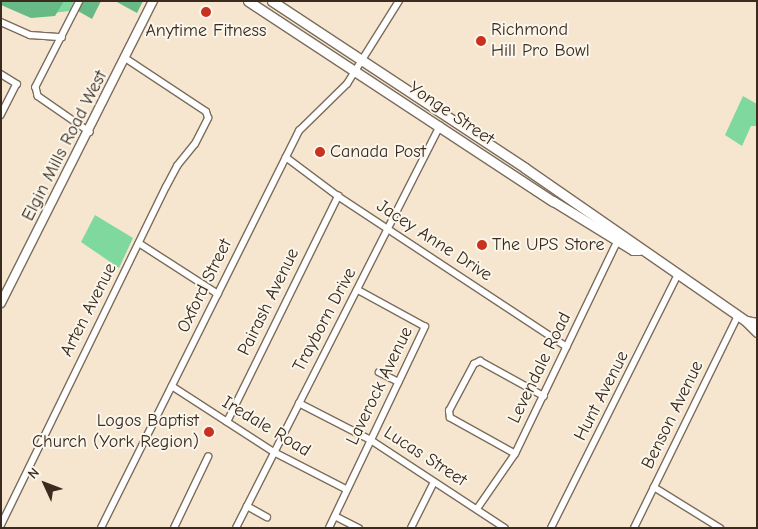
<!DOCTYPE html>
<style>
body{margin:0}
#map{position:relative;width:758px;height:529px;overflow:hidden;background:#f6e6cf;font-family:"Comic Neue",sans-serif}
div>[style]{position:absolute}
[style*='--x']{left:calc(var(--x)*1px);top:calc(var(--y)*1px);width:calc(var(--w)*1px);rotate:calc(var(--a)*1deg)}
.green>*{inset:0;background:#7fd99f}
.forest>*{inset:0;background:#67b986}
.roads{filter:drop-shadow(1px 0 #7c6c5c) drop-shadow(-1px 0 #7c6c5c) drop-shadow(0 1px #7c6c5c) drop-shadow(0 -1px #7c6c5c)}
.street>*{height:5.5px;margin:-2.75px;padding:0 2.75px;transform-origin:2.75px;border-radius:2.75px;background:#fff}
.secondary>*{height:8px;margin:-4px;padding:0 4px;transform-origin:4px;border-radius:4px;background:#fff}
.primary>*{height:9px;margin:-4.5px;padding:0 4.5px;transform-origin:4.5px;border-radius:4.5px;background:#fff}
.dots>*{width:14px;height:14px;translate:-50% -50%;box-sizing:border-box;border:2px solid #fbf7ec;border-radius:50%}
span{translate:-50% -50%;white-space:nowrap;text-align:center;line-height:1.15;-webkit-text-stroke:4px #fbf7ec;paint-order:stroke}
.poi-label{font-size:18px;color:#3b2a1e}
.left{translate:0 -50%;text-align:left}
.right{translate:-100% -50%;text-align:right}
.street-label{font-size:18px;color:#3b2a1e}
.frame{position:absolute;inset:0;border:2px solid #3b2a1e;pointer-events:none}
.north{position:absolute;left:20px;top:459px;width:50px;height:50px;-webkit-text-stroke:4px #fbf7ec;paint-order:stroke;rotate:313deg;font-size:14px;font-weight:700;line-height:20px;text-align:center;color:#3b2a1e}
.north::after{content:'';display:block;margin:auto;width:18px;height:22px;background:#3b2a1e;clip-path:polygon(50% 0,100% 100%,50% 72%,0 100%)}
</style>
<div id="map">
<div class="green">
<i style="clip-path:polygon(1px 1px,74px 1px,70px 11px,34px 15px)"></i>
<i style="clip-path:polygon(743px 96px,757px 104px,757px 126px,751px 126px,742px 146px,725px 135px)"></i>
<i style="clip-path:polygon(95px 215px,133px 238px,119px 268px,81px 242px)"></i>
</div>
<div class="forest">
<i style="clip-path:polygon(1px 1px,64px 1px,55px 16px,31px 18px,1px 5px)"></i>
<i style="clip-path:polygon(83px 1px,101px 1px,92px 19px,78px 11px)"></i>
<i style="clip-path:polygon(115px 1px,143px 1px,137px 13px)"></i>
</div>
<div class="roads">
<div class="street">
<i style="--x:80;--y:1;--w:97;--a:117.1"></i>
<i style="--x:36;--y:87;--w:9;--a:77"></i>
<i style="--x:38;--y:96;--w:63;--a:34.7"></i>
<i style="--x:1;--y:22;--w:32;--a:24"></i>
<i style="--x:30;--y:35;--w:32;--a:4"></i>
<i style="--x:1;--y:74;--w:19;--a:32"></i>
<i style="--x:17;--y:84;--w:35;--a:117"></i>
<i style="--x:286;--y:157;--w:65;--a:36.9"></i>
<i style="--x:338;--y:196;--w:274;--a:33.4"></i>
<i style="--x:139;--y:243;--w:94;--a:32.8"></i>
<i style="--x:379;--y:372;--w:22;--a:27"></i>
<i style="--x:172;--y:386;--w:121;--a:32.9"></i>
<i style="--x:274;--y:452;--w:81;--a:27.2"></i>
<i style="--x:299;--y:403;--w:81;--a:27.2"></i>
<i style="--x:371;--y:440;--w:160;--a:33.3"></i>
<i style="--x:227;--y:422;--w:252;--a:-63.8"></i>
<i style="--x:515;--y:454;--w:74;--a:-151"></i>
<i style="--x:450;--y:418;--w:7;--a:-98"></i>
<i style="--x:449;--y:411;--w:53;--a:-62"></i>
<i style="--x:474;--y:364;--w:7;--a:-27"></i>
<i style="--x:480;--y:361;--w:73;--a:28.7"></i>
<i style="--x:654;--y:487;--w:78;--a:31.8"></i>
<i style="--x:247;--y:506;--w:23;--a:29"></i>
<i style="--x:477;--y:509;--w:67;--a:-55.4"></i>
<i style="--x:515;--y:454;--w:237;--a:-64.3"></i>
<i style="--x:335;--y:516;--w:27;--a:27"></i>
<i style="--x:1;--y:525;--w:376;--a:-64"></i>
<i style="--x:166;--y:187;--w:24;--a:-62"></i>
<i style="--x:177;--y:166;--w:28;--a:-51"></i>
<i style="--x:195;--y:144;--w:29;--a:-63"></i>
<i style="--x:208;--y:118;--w:6;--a:-108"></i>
<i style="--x:206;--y:112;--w:96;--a:-146.5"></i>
<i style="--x:101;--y:528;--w:444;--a:-63.5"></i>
<i style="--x:299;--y:131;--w:67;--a:-44.4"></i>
<i style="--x:347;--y:84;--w:98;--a:-57.9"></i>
<i style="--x:174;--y:528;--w:79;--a:-64.4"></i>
<i style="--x:236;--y:528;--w:451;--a:-63.1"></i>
<i style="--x:329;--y:528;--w:223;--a:-64.5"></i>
<i style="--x:425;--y:327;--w:75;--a:-151.4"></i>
<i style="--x:411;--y:528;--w:51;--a:-63.4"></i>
<i style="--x:551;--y:528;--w:282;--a:-63.4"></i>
<i style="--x:634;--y:528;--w:236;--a:-63.9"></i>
</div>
<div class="secondary">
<i style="--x:1;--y:303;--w:338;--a:-63.3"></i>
</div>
<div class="primary">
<i style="--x:248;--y:1;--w:365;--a:33.3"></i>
<i style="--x:553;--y:201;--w:94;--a:31.5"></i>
<i style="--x:633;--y:250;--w:6;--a:0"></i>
<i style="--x:272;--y:1;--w:303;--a:33.4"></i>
<i style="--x:525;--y:168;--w:269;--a:34.7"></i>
<i style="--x:746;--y:321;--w:16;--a:45"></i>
<i style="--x:746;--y:321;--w:11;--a:10"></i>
</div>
</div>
<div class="dots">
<i style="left:206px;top:12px;background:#c8321e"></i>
<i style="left:481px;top:41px;background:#c8321e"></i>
<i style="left:320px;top:152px;background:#c8321e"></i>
<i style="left:482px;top:245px;background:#c8321e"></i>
<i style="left:209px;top:432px;background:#c8321e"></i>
</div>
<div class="poi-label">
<span style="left:206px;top:31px">Anytime Fitness</span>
<span class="left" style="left:491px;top:41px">Richmond<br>Hill Pro Bowl</span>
<span class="left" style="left:330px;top:152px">Canada Post</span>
<span class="left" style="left:492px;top:245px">The UPS Store</span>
<span class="right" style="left:199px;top:432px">Logos Baptist<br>Church (York Region)</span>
</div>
<div class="street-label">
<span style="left:451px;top:114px;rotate:34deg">Yonge Street</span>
<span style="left:65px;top:146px;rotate:-63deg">Elgin Mills Road West</span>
<span style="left:434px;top:241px;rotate:33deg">Jacey Anne Drive</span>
<span style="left:205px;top:286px;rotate:-64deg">Oxford Street</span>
<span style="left:269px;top:302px;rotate:-64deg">Pairash Avenue</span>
<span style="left:89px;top:310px;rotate:-63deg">Arten Avenue</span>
<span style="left:325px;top:320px;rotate:-62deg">Trayborn Drive</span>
<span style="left:540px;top:368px;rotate:-64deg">Levendale Road</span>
<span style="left:380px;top:386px;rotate:-64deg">Laverock Avenue</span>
<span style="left:602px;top:396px;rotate:-63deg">Hunt Avenue</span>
<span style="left:673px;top:415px;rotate:-64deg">Benson Avenue</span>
<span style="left:266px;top:427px;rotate:31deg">Iredale Road</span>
<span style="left:425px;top:457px;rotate:33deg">Lucas Street</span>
</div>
<div class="frame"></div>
<div class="north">N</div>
</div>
